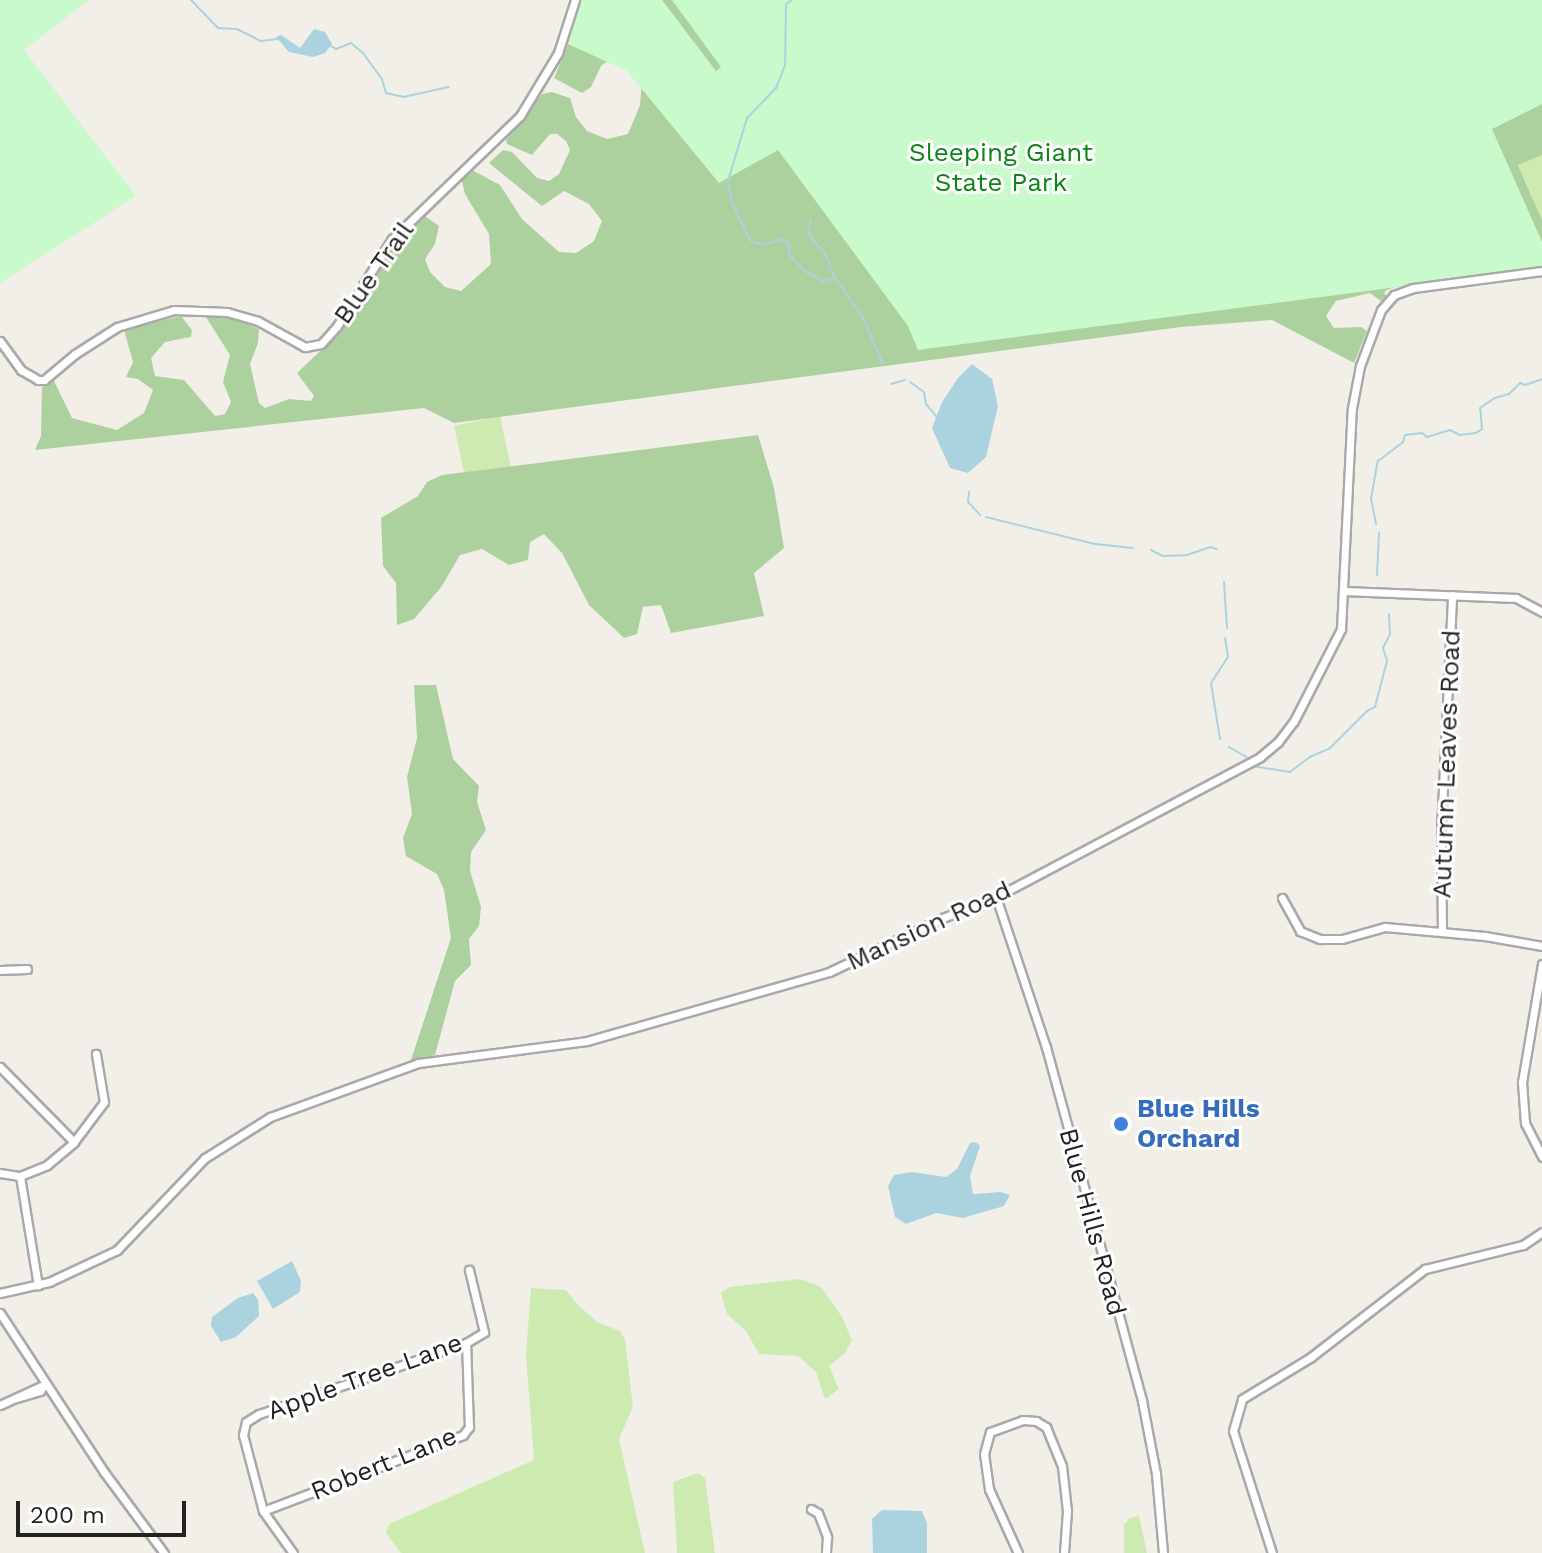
<!DOCTYPE html>
<style>
body{margin:0}
#map{position:relative;width:1542px;height:1553px;overflow:hidden;background:#f2efe9;font-family:"Work Sans",sans-serif}
div>[style]{position:absolute}
[style*='--x']{left:calc(var(--x)*1px);top:calc(var(--y)*1px);width:calc(var(--w)*1px);rotate:calc(var(--a)*1deg)}
.grass>*{inset:0;background:#cdebb0;transform-origin:0 0}
.forest>*{inset:0;background:#add19e}
.park>*{inset:0;background:#c8facc}
.water>*{inset:0;background:#aad3df}
.stream>*{height:2px;margin:-1px;padding:0 1px;transform-origin:1px;border-radius:1px;background:#aad3df}
.roads{filter:drop-shadow(2px 0 #a9a9a9) drop-shadow(-2px 0 #a9a9a9) drop-shadow(0 2px #a9a9a9) drop-shadow(0 -2px #a9a9a9)}
.street>*{height:7px;margin:-3.5px;padding:0 3.5px;transform-origin:3.5px;border-radius:3.5px;background:#fff}
.dots>*{width:22px;height:22px;translate:-50% -50%;box-sizing:border-box;border:4px solid #fff;border-radius:50%}
span{translate:-50% -50%;white-space:nowrap;text-align:center;line-height:1.15;-webkit-text-stroke:6px #fff;paint-order:stroke}
.park-label{font-size:26px;color:#0c8416}
.street-label{font-size:26px;color:#222}
.shop-label{font-size:26px;color:#366cbe;font-weight:700}
.left{translate:0 -50%;text-align:left}
.scale{position:absolute;left:16px;top:1501px;width:170px;height:36px;box-sizing:border-box;border:4px solid #222;border-top:0;padding-left:10px;font-size:24px;line-height:28px;white-space:nowrap;color:#222;-webkit-text-stroke:6px #fff;paint-order:stroke}
</style>
<div id="map">
<div class="grass">
<i style="clip-path:polygon(1542px 155px,1542px 220px,1518px 164px)"></i>
<i style="left:500px;top:416px;width:53px;height:47px;rotate:78deg"></i>
<i style="clip-path:polygon(800px 1279px,821px 1287px,842px 1317px,852px 1340px,845px 1353px,829px 1366px,839px 1389px,825px 1399px,816px 1372px,798px 1356px,759px 1354px,746px 1331px,727px 1314px,721px 1293px,729px 1287px)"></i>
<i style="clip-path:polygon(531px 1288px,566px 1290px,577px 1304px,597px 1322px,620px 1331px,625px 1340px,633px 1407px,619px 1439px,645px 1553px,401px 1553px,386px 1533px,389px 1524px,534px 1460px,526px 1355px)"></i>
<i style="clip-path:polygon(698px 1473px,705px 1478px,715px 1553px,677px 1553px,673px 1482px)"></i>
<i style="clip-path:polygon(1139px 1516px,1147px 1553px,1124px 1553px,1124px 1525px,1130px 1518px)"></i>
</div>
<div class="forest">
<i style="clip-path:polygon(581px 0,1542px 0,1542px 155px,1518px 165px,1542px 220px,1542px 267px,1409px 287px,1408px 282px,1387px 290px,1384px 293px,1387px 296px,1381px 301px,1370px 293px,1336px 301px,1326px 316px,1334px 328px,1361px 327px,1367px 331px,1354px 363px,1272px 320px,1181px 327px,454px 423px,424px 408px,35px 450px,41px 436px,42px 387px,54px 381px,72px 418px,117px 430px,144px 413px,153px 390px,138px 379px,126px 377px,133px 362px,124px 330px,172px 318px,181px 316px,192px 330px,191px 337px,165px 342px,151px 358px,155px 376px,184px 380px,215px 416px,225px 414px,231px 402px,223px 382px,230px 355px,204px 314px,228px 316px,259px 329px,258px 343px,250px 364px,259px 403px,265px 408px,289px 399px,311px 401px,314px 396px,297px 373px,333px 339px,386px 256px,422px 214px,439px 226px,435px 244px,425px 259px,430px 272px,445px 287px,461px 291px,491px 264px,489px 234px,465px 194px,461px 177px,472px 170px,500px 185px,522px 219px,559px 252px,576px 253px,594px 241px,602px 221px,589px 204px,564px 191px,542px 206px,489px 163px,503px 150px,512px 152px,537px 178px,549px 181px,559px 174px,570px 150px,566px 141px,557px 134px,550px 134px,532px 155px,507px 144px,506px 140px,542px 94px,552px 92px,570px 98px,576px 117px,587px 131px,607px 139px,628px 134px,640px 105px,642px 80px,613px 57px,601px 66px,591px 87px,582px 93px,554px 78px,574px 30px)"></i>
<i style="clip-path:polygon(758px 435px,774px 488px,784px 548px,754px 573px,764px 616px,671px 633px,661px 605px,643px 607px,637px 634px,624px 638px,589px 605px,562px 553px,544px 534px,530px 542px,528px 560px,509px 565px,482px 549px,460px 555px,442px 586px,414px 619px,397px 625px,396px 583px,383px 566px,381px 518px,418px 496px,427px 482px,442px 475px)"></i>
<i style="clip-path:polygon(414px 685px,436px 685px,453px 759px,479px 786px,477px 802px,486px 830px,471px 852px,470px 871px,481px 907px,479px 926px,469px 939px,471px 965px,455px 981px,435px 1055px,411px 1060px,451px 938px,444px 890px,437px 874px,406px 856px,403px 838px,412px 814px,407px 777px,417px 738px)"></i>
</div>
<div class="park">
<i style="clip-path:polygon(0 0,89px 0,24px 50px,136px 196px,0 283px)"></i>
<i style="clip-path:polygon(581px 0,662px 0,716px 71px,721px 67px,672px 0,1542px 0,1542px 104px,1492px 129px,1542px 242px,1542px 268px,918px 350px,908px 326px,778px 150px,719px 183px,627px 71px,568px 44px)"></i>
</div>
<div class="water">
<i style="clip-path:polygon(314px 29px,325px 32px,332px 44px,325px 53px,313px 57px,289px 52px,276px 37px,281px 35px,300px 48px)"></i>
<i style="clip-path:polygon(972px 364px,992px 379px,998px 406px,986px 457px,968px 473px,950px 468px,932px 428px,942px 402px,958px 378px)"></i>
<i style="clip-path:polygon(976px 1142px,980px 1146px,970px 1176px,973px 1194px,1001px 1192px,1010px 1195px,1004px 1206px,963px 1218px,936px 1213px,906px 1224px,895px 1217px,888px 1186px,894px 1175px,912px 1172px,946px 1177px,957px 1169px,970px 1143px)"></i>
<i style="clip-path:polygon(292px 1261px,301px 1281px,300px 1292px,273px 1309px,257px 1281px)"></i>
<i style="clip-path:polygon(253px 1293px,258px 1300px,259px 1316px,236px 1337px,221px 1342px,211px 1326px,212px 1317px,238px 1298px)"></i>
<i style="clip-path:polygon(882px 1510px,922px 1511px,927px 1523px,927px 1553px,873px 1553px,872px 1519px)"></i>
</div>
<div class="stream">
<i style="--x:191;--y:0;--w:39;--a:46"></i>
<i style="--x:218;--y:28;--w:19;--a:3"></i>
<i style="--x:237;--y:29;--w:27;--a:27"></i>
<i style="--x:261;--y:41;--w:17;--a:-7"></i>
<i style="--x:792;--y:0;--w:7;--a:146"></i>
<i style="--x:786;--y:4;--w:61;--a:90.9"></i>
<i style="--x:785;--y:65;--w:25;--a:111"></i>
<i style="--x:776;--y:88;--w:42;--a:134"></i>
<i style="--x:747;--y:118;--w:66;--a:106.8"></i>
<i style="--x:728;--y:181;--w:22;--a:80"></i>
<i style="--x:732;--y:203;--w:42;--a:63.4"></i>
<i style="--x:751;--y:241;--w:12;--a:20"></i>
<i style="--x:762;--y:245;--w:22;--a:-16"></i>
<i style="--x:783;--y:239;--w:6;--a:31"></i>
<i style="--x:788;--y:242;--w:14;--a:82"></i>
<i style="--x:790;--y:256;--w:23;--a:45"></i>
<i style="--x:806;--y:272;--w:19;--a:28"></i>
<i style="--x:823;--y:281;--w:12;--a:-14"></i>
<i style="--x:331;--y:46;--w:6;--a:31"></i>
<i style="--x:336;--y:49;--w:16;--a:-22"></i>
<i style="--x:351;--y:43;--w:16;--a:40"></i>
<i style="--x:363;--y:53;--w:32;--a:54"></i>
<i style="--x:382;--y:79;--w:15;--a:74"></i>
<i style="--x:386;--y:93;--w:17;--a:13"></i>
<i style="--x:403;--y:97;--w:47;--a:-12.3"></i>
<i style="--x:811;--y:220;--w:10;--a:107"></i>
<i style="--x:808;--y:230;--w:9;--a:69"></i>
<i style="--x:811;--y:238;--w:19;--a:47"></i>
<i style="--x:824;--y:252;--w:28;--a:67"></i>
<i style="--x:835;--y:278;--w:47;--a:54.6"></i>
<i style="--x:862;--y:316;--w:52;--a:66.4"></i>
<i style="--x:910;--y:382;--w:17;--a:36"></i>
<i style="--x:924;--y:392;--w:12;--a:81"></i>
<i style="--x:926;--y:404;--w:17;--a:50"></i>
<i style="--x:891;--y:384;--w:15;--a:-16"></i>
<i style="--x:969;--y:492;--w:10;--a:96"></i>
<i style="--x:968;--y:502;--w:18;--a:47"></i>
<i style="--x:986;--y:517;--w:112;--a:13.9"></i>
<i style="--x:1095;--y:544;--w:38;--a:6"></i>
<i style="--x:1376;--y:524;--w:25;--a:-101"></i>
<i style="--x:1371;--y:499;--w:39;--a:-80"></i>
<i style="--x:1378;--y:461;--w:31;--a:-37"></i>
<i style="--x:1403;--y:442;--w:7;--a:-74"></i>
<i style="--x:1405;--y:435;--w:17;--a:-7"></i>
<i style="--x:1422;--y:433;--w:6;--a:39"></i>
<i style="--x:1427;--y:437;--w:24;--a:-17"></i>
<i style="--x:1450;--y:430;--w:11;--a:27"></i>
<i style="--x:1460;--y:435;--w:16;--a:-7"></i>
<i style="--x:1476;--y:433;--w:7;--a:-34"></i>
<i style="--x:1482;--y:429;--w:21;--a:-95"></i>
<i style="--x:1480;--y:408;--w:18;--a:-34"></i>
<i style="--x:1495;--y:398;--w:15;--a:-16"></i>
<i style="--x:1509;--y:394;--w:16;--a:-45"></i>
<i style="--x:1520;--y:383;--w:5;--a:22"></i>
<i style="--x:1525;--y:385;--w:18;--a:-19"></i>
<i style="--x:1151;--y:550;--w:13;--a:27"></i>
<i style="--x:1163;--y:556;--w:24;--a:-2"></i>
<i style="--x:1187;--y:555;--w:24;--a:-19"></i>
<i style="--x:1210;--y:547;--w:7;--a:16"></i>
<i style="--x:1377;--y:575;--w:42;--a:-87.3"></i>
<i style="--x:1224;--y:582;--w:46;--a:86.3"></i>
<i style="--x:1220;--y:739;--w:57;--a:-99.1"></i>
<i style="--x:1211;--y:683;--w:31;--a:-57"></i>
<i style="--x:1228;--y:657;--w:19;--a:-99"></i>
<i style="--x:1229;--y:747;--w:20;--a:30"></i>
<i style="--x:1252;--y:766;--w:38;--a:9"></i>
<i style="--x:1290;--y:772;--w:25;--a:-37"></i>
<i style="--x:1310;--y:757;--w:22;--a:-24"></i>
<i style="--x:1330;--y:748;--w:52;--a:-45"></i>
<i style="--x:1367;--y:711;--w:9;--a:-27"></i>
<i style="--x:1375;--y:707;--w:48;--a:-75.4"></i>
<i style="--x:1387;--y:661;--w:14;--a:-107"></i>
<i style="--x:1383;--y:648;--w:16;--a:-63"></i>
<i style="--x:1390;--y:634;--w:20;--a:-93"></i>
</div>
<div class="roads">
<div class="street">
<i style="--x:0;--y:341;--w:36;--a:54"></i>
<i style="--x:21;--y:370;--w:20;--a:30"></i>
<i style="--x:38;--y:380;--w:6;--a:0"></i>
<i style="--x:44;--y:380;--w:40;--a:-40"></i>
<i style="--x:75;--y:354;--w:50;--a:-32.7"></i>
<i style="--x:117;--y:327;--w:59;--a:-16.6"></i>
<i style="--x:174;--y:310;--w:53;--a:2.2"></i>
<i style="--x:227;--y:312;--w:32;--a:16"></i>
<i style="--x:258;--y:321;--w:54;--a:29"></i>
<i style="--x:305;--y:347;--w:16;--a:-11"></i>
<i style="--x:321;--y:344;--w:24;--a:-48"></i>
<i style="--x:337;--y:326;--w:103;--a:-57.7"></i>
<i style="--x:392;--y:239;--w:178;--a:-43.9"></i>
<i style="--x:520;--y:116;--w:74;--a:-58.9"></i>
<i style="--x:558;--y:53;--w:56;--a:-72.2"></i>
<i style="--x:1344;--y:591;--w:172;--a:2.3"></i>
<i style="--x:1516;--y:598;--w:30;--a:28"></i>
<i style="--x:996;--y:897;--w:158;--a:71.6"></i>
<i style="--x:1046;--y:1047;--w:367;--a:74.8"></i>
<i style="--x:1142;--y:1401;--w:74;--a:79.1"></i>
<i style="--x:1156;--y:1474;--w:79;--a:84.9"></i>
<i style="--x:1282;--y:898;--w:38;--a:61"></i>
<i style="--x:1300;--y:931;--w:22;--a:22"></i>
<i style="--x:1320;--y:939;--w:22;--a:0"></i>
<i style="--x:1342;--y:939;--w:45;--a:-15.6"></i>
<i style="--x:1385;--y:927;--w:100;--a:5.1"></i>
<i style="--x:1485;--y:936;--w:58;--a:10"></i>
<i style="--x:1442;--y:932;--w:101;--a:-90.6"></i>
<i style="--x:1441;--y:831;--w:236;--a:-87.3"></i>
<i style="--x:1542;--y:964;--w:120;--a:99.6"></i>
<i style="--x:1522;--y:1082;--w:41;--a:85.8"></i>
<i style="--x:1525;--y:1123;--w:38;--a:63"></i>
<i style="--x:0;--y:970;--w:27;--a:-2"></i>
<i style="--x:0;--y:1067;--w:105;--a:45.4"></i>
<i style="--x:0;--y:1173;--w:20;--a:9"></i>
<i style="--x:20;--y:1176;--w:29;--a:-22"></i>
<i style="--x:47;--y:1165;--w:35;--a:-40"></i>
<i style="--x:74;--y:1142;--w:50;--a:-53.1"></i>
<i style="--x:104;--y:1102;--w:49;--a:-99.5"></i>
<i style="--x:20;--y:1176;--w:111;--a:80.7"></i>
<i style="--x:0;--y:1293;--w:50;--a:-12.7"></i>
<i style="--x:49;--y:1282;--w:75;--a:-25.2"></i>
<i style="--x:117;--y:1250;--w:127;--a:-46.3"></i>
<i style="--x:205;--y:1158;--w:77;--a:-32.2"></i>
<i style="--x:270;--y:1117;--w:158;--a:-20"></i>
<i style="--x:418;--y:1063;--w:170;--a:-7.4"></i>
<i style="--x:587;--y:1041;--w:252;--a:-15.9"></i>
<i style="--x:829;--y:972;--w:128;--a:-25.4"></i>
<i style="--x:945;--y:917;--w:55;--a:-21.4"></i>
<i style="--x:996;--y:897;--w:299;--a:-27.9"></i>
<i style="--x:1260;--y:757;--w:23;--a:-40"></i>
<i style="--x:1278;--y:742;--w:26;--a:-53"></i>
<i style="--x:1294;--y:721;--w:103;--a:-62.9"></i>
<i style="--x:1341;--y:629;--w:221;--a:-87.2"></i>
<i style="--x:1352;--y:408;--w:43;--a:-79.2"></i>
<i style="--x:1360;--y:366;--w:60;--a:-69.4"></i>
<i style="--x:1381;--y:310;--w:20;--a:-49"></i>
<i style="--x:1394;--y:295;--w:20;--a:-20"></i>
<i style="--x:1413;--y:288;--w:130;--a:-7.5"></i>
<i style="--x:0;--y:1313;--w:190;--a:56.8"></i>
<i style="--x:104;--y:1472;--w:101;--a:53.5"></i>
<i style="--x:17;--y:1398;--w:24;--a:-17"></i>
<i style="--x:40;--y:1391;--w:7;--a:-56"></i>
<i style="--x:0;--y:1405;--w:45;--a:-24.9"></i>
<i style="--x:811;--y:1509;--w:8;--a:30"></i>
<i style="--x:818;--y:1513;--w:26;--a:69"></i>
<i style="--x:827;--y:1537;--w:16;--a:94"></i>
<i style="--x:263;--y:1511;--w:214;--a:-20.8"></i>
<i style="--x:463;--y:1435;--w:10;--a:-53"></i>
<i style="--x:469;--y:1427;--w:84;--a:-92"></i>
<i style="--x:293;--y:1553;--w:52;--a:-125.5"></i>
<i style="--x:263;--y:1511;--w:79;--a:-104.7"></i>
<i style="--x:243;--y:1435;--w:13;--a:-77"></i>
<i style="--x:246;--y:1422;--w:15;--a:-32"></i>
<i style="--x:259;--y:1414;--w:219;--a:-18.9"></i>
<i style="--x:466;--y:1343;--w:21;--a:-31"></i>
<i style="--x:484;--y:1332;--w:64;--a:-103.6"></i>
<i style="--x:1018;--y:1553;--w:70;--a:-114.4"></i>
<i style="--x:989;--y:1489;--w:35;--a:-98"></i>
<i style="--x:984;--y:1454;--w:23;--a:-75"></i>
<i style="--x:990;--y:1432;--w:35;--a:-20"></i>
<i style="--x:1023;--y:1420;--w:13;--a:4"></i>
<i style="--x:1036;--y:1421;--w:12;--a:31"></i>
<i style="--x:1046;--y:1427;--w:42;--a:67.7"></i>
<i style="--x:1062;--y:1466;--w:45;--a:83.7"></i>
<i style="--x:1067;--y:1511;--w:42;--a:94.1"></i>
<i style="--x:1272;--y:1553;--w:128;--a:-107.7"></i>
<i style="--x:1233;--y:1431;--w:33;--a:-74"></i>
<i style="--x:1242;--y:1399;--w:81;--a:-31.3"></i>
<i style="--x:1311;--y:1357;--w:144;--a:-37.7"></i>
<i style="--x:1425;--y:1269;--w:101;--a:-13.8"></i>
<i style="--x:1523;--y:1245;--w:23;--a:-34"></i>
</div>
</div>
<div class="dots">
<i style="left:1121px;top:1124px;background:#3f7fe0"></i>
</div>
<div class="park-label">
<span style="left:1001px;top:168px">Sleeping Giant<br>State Park</span>
</div>
<div class="street-label">
<span style="left:374px;top:273px;rotate:-55deg">Blue Trail</span>
<span style="left:1447px;top:764px;rotate:-88deg">Autumn Leaves Road</span>
<span style="left:929px;top:926px;rotate:-25deg">Mansion Road</span>
<span style="left:1092px;top:1222px;rotate:75deg">Blue Hills Road</span>
<span style="left:365px;top:1377px;rotate:-20deg">Apple Tree Lane</span>
<span style="left:384px;top:1464px;rotate:-22deg">Robert Lane</span>
</div>
<div class="shop-label">
<span class="left" style="left:1137px;top:1124px">Blue Hills<br>Orchard</span>
</div>
<div class="scale">200 m</div>
</div>
